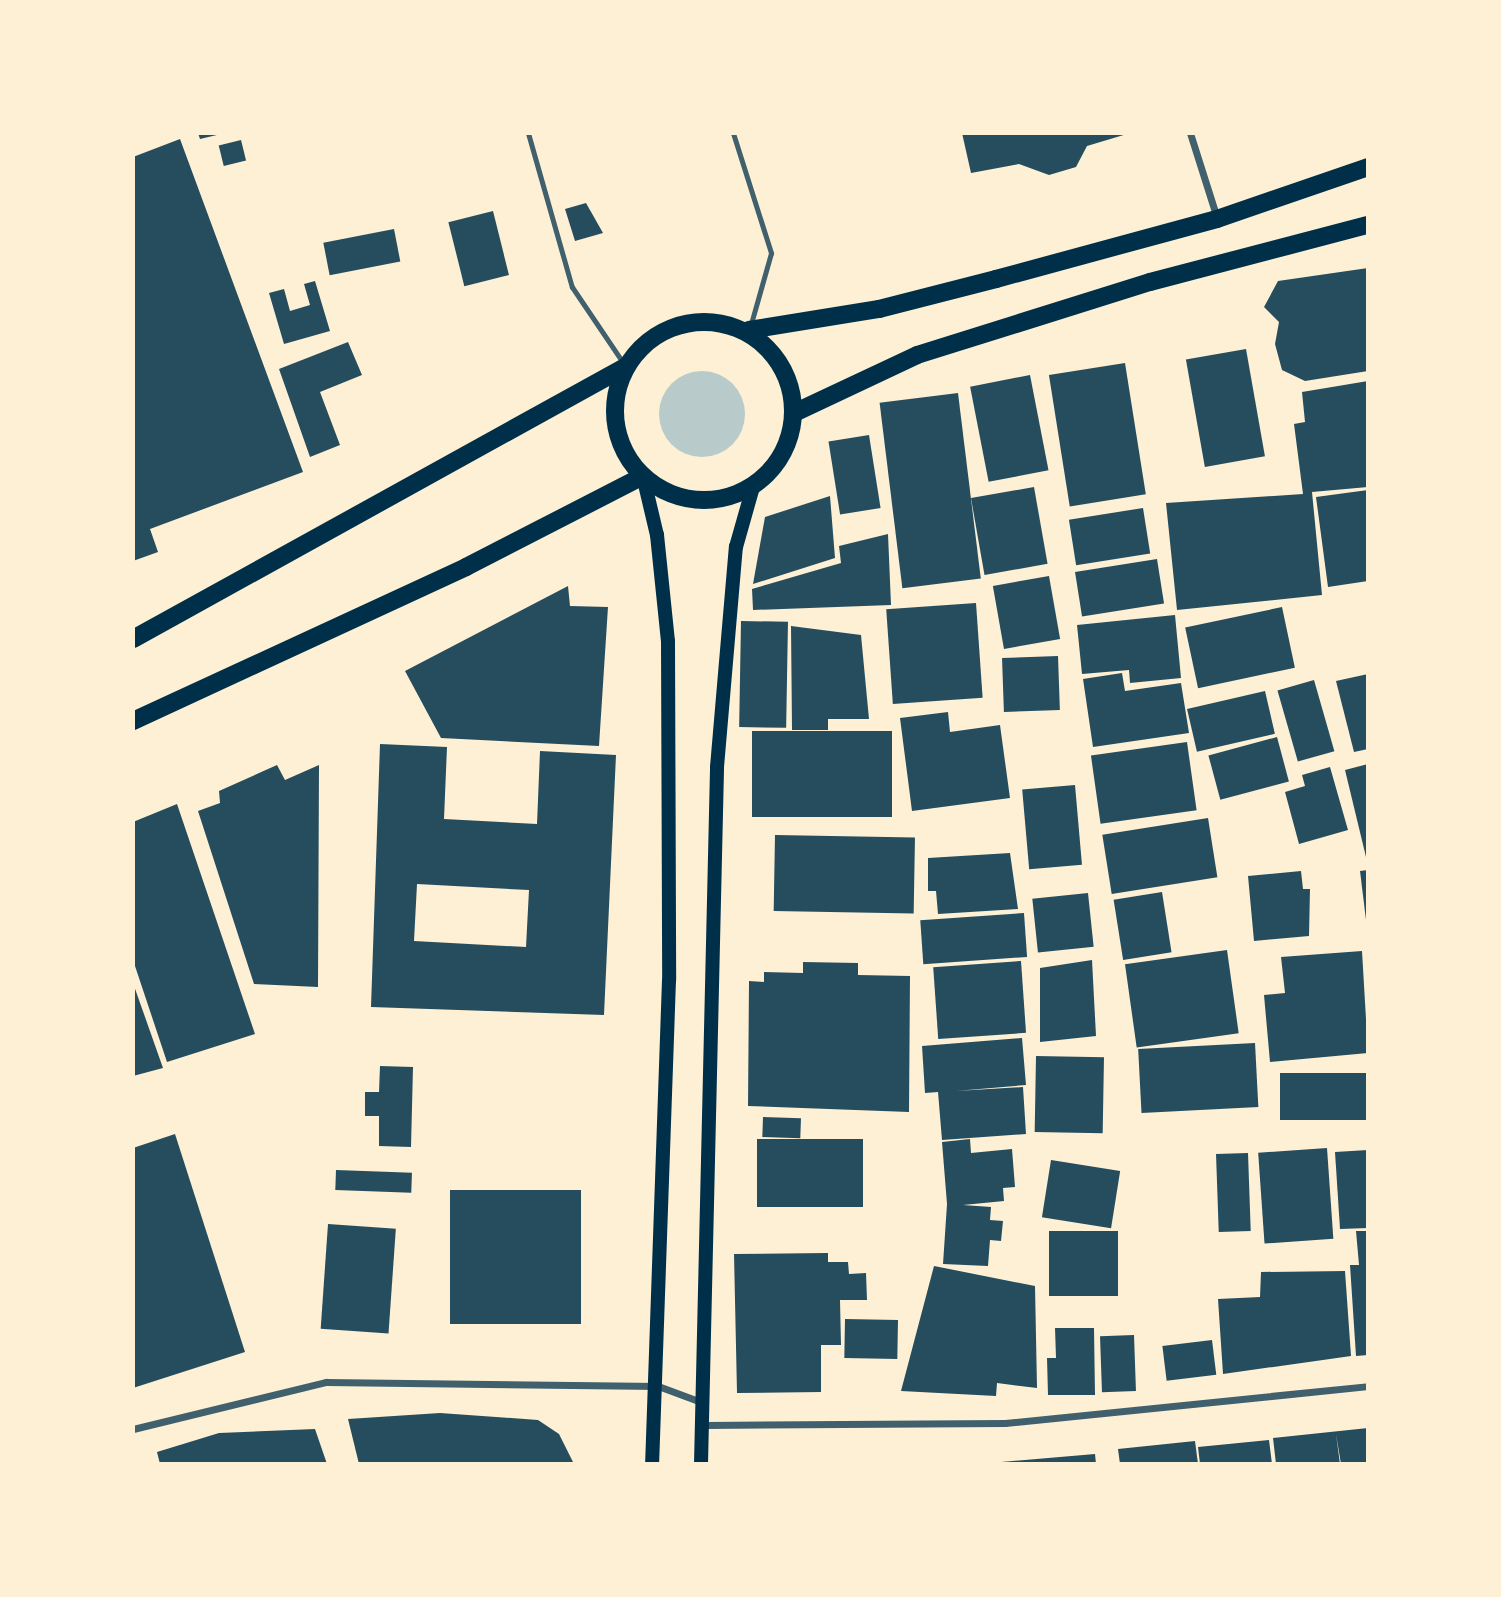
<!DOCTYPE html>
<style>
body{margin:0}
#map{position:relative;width:1501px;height:1597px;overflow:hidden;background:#fdf0d5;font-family:Signika,sans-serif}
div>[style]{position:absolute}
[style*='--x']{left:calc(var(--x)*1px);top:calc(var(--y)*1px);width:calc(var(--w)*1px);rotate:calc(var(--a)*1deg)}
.green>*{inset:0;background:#b9caca}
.round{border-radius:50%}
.building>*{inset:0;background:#264d5e;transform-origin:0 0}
.service>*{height:5px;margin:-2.5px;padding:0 2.5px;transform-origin:2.5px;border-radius:2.5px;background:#3f606c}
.minor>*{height:7px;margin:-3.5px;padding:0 3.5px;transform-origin:3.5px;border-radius:3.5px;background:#3f606c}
.secondary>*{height:14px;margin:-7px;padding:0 7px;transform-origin:7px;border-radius:7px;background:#003049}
.primary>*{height:18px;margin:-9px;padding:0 9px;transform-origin:9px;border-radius:9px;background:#003049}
.primary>.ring{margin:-9px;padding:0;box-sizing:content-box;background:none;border:18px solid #003049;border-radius:50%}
span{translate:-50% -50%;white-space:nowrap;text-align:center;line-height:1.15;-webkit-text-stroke:6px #fdf0d5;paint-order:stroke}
.frame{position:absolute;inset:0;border:135px solid #fdf0d5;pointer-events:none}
</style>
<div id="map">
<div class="green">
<i class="round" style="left:659px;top:371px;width:86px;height:86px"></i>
</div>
<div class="building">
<i style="clip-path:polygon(198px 133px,221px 133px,221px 134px,200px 139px)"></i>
<i style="clip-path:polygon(962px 133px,1127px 133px,1127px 134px,1087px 146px,1076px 167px,1049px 175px,1019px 164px,971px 173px)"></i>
<i style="clip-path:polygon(180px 139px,303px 472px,150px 529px,158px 552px,133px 561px,133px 157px)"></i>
<i style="left:241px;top:140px;width:21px;height:23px;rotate:76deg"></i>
<i style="clip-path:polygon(586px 203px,603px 233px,575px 241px,565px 209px)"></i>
<i style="left:493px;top:211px;width:66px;height:46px;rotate:76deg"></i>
<i style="left:394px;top:229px;width:33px;height:72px;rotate:79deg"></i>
<i style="clip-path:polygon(1368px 268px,1368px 371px,1305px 381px,1282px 370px,1275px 344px,1279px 322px,1264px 307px,1278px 281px)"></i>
<i style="clip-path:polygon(315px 281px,330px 331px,284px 344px,269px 293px,284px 289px,290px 311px,310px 305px,304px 284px)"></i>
<i style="clip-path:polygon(348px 342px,362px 375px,320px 392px,340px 445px,310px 457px,279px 369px)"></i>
<i style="left:1246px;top:349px;width:109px;height:61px;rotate:80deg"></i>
<i style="left:1125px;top:363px;width:133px;height:77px;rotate:81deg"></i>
<i style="left:1030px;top:375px;width:97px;height:61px;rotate:79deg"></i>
<i style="clip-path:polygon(1368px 381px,1368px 487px,1312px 492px,1322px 595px,1177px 610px,1166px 503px,1303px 494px,1294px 424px,1305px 422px,1302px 392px)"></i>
<i style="left:958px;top:393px;width:187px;height:79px;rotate:83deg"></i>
<i style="left:869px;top:435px;width:74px;height:41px;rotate:81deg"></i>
<i style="left:1034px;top:487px;width:78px;height:64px;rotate:80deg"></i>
<i style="clip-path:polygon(1368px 490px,1368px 581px,1328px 587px,1316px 497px)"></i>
<i style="clip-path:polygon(830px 496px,835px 558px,753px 584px,765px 517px)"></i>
<i style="left:1143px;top:508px;width:46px;height:75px;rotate:81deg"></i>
<i style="clip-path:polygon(888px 534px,891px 605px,753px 610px,752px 589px,841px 563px,839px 546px)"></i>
<i style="left:1157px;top:559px;width:45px;height:83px;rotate:81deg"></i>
<i style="left:1049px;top:576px;width:64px;height:57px;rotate:80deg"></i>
<i style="clip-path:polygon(568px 586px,570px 606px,608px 607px,599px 746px,441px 738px,405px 671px)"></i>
<i style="left:976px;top:603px;width:95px;height:90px;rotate:86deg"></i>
<i style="left:1282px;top:607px;width:62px;height:99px;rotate:78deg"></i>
<i style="clip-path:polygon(1175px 615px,1181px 678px,1130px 683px,1129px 670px,1082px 674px,1077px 625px)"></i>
<i style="left:741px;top:621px;width:47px;height:106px;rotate:1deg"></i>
<i style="clip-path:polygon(791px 626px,861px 635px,869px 719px,828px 719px,828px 730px,792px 730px)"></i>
<i style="left:1058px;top:656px;width:54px;height:56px;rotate:88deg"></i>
<i style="clip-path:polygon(1122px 673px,1125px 691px,1181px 683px,1189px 733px,1093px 747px,1083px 679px)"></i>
<i style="clip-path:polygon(1368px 674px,1368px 749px,1354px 752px,1336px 681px)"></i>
<i style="left:1314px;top:680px;width:74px;height:38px;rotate:74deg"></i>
<i style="left:1265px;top:691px;width:44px;height:80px;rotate:77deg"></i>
<i style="clip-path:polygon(948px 712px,950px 732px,1000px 725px,1010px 798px,912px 811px,900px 718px)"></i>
<i style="left:752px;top:731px;width:140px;height:86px"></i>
<i style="left:1277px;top:737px;width:46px;height:71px;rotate:75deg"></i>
<i style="left:1187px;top:742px;width:69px;height:97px;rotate:82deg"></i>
<i style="clip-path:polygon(evenodd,380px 744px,447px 747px,444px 819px,537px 824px,540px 751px,616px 755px,604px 1015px,371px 1007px,380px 744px,417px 884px,529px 890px,526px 947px,414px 941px,417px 884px)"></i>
<i style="clip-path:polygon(1368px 764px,1368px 856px,1366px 857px,1345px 770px)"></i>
<i style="clip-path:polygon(277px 765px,285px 780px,319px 765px,318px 987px,254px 984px,198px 811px,220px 803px,219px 791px)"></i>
<i style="clip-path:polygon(1330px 767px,1348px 830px,1299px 844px,1285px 792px,1305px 786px,1302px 775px)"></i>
<i style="left:1075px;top:785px;width:80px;height:53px;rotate:85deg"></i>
<i style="clip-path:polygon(177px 804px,255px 1034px,167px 1062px,133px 960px,133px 822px)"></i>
<i style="left:1208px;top:818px;width:60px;height:107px;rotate:81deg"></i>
<i style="left:775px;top:835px;width:140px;height:76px;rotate:1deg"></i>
<i style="clip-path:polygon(1010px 853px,1018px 909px,938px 914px,936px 891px,928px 891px,928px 858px)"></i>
<i style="clip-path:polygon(1368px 870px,1368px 919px,1366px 920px,1360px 871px)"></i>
<i style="clip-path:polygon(1301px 871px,1303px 889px,1310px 889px,1309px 936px,1254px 941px,1248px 876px)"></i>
<i style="left:1162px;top:892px;width:61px;height:49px;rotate:81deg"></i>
<i style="left:1088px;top:893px;width:54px;height:56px;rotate:84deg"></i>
<i style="left:1024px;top:913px;width:44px;height:104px;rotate:86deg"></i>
<i style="left:1227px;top:950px;width:84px;height:103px;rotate:82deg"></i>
<i style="clip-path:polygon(1362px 951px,1368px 1053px,1270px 1062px,1264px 995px,1285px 993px,1281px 957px)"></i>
<i style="clip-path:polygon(1092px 960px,1096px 1036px,1040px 1042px,1040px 968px)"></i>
<i style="left:1021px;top:961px;width:72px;height:88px;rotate:86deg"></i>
<i style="clip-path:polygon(803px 962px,858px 963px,858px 975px,910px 976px,909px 1112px,748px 1106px,749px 981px,764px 982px,764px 972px,803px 973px)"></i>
<i style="clip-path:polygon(133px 983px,163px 1068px,133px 1076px)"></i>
<i style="clip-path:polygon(1022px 1038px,1026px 1085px,956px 1091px,1023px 1087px,1026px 1134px,942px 1140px,938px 1092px,925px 1093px,922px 1046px)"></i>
<i style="left:1255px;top:1043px;width:64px;height:117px;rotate:87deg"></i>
<i style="left:1036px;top:1056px;width:68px;height:76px;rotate:1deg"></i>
<i style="clip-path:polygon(380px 1066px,413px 1067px,411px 1147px,379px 1146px,379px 1116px,365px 1116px,365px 1092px,379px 1092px)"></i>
<i style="left:1368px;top:1073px;width:47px;height:88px;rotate:90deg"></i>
<i style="left:763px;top:1117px;width:38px;height:20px;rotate:2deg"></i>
<i style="clip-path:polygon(175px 1134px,245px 1352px,133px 1388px,133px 1148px)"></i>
<i style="left:863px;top:1139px;width:68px;height:106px;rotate:90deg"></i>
<i style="clip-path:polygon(970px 1139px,971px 1153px,1012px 1149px,1015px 1187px,1003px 1188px,1004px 1201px,963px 1205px,991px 1207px,990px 1220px,1003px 1221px,1001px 1241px,990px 1240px,988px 1266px,943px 1264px,947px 1204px,942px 1142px)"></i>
<i style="left:1327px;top:1148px;width:91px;height:69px;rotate:86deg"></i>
<i style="clip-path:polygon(1368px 1150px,1368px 1228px,1340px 1229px,1335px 1152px)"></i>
<i style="left:1248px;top:1153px;width:78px;height:32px;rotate:88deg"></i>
<i style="left:1051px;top:1160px;width:70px;height:58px;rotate:9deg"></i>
<i style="left:336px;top:1170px;width:76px;height:20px;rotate:2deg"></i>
<i style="left:450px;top:1190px;width:131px;height:134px"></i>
<i style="left:328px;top:1224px;width:68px;height:105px;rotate:4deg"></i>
<i style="left:1049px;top:1231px;width:69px;height:65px"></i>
<i style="clip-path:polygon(1356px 1231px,1368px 1231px,1368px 1355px,1356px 1356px,1350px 1265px,1359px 1265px)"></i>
<i style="clip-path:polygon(828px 1253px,828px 1262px,848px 1262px,849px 1274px,866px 1273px,867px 1300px,840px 1300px,841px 1345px,821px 1345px,821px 1392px,737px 1393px,734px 1254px)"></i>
<i style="clip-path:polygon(934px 1266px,1035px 1286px,1037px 1388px,997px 1383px,996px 1396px,901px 1391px)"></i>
<i style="clip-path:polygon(1345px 1271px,1351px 1356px,1223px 1374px,1218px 1299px,1260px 1297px,1261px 1272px)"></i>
<i style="left:845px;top:1319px;width:53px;height:39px;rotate:1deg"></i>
<i style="clip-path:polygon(1055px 1328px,1094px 1328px,1095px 1395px,1048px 1395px,1047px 1358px,1056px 1358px)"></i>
<i style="left:1134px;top:1335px;width:56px;height:34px;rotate:88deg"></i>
<i style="left:1212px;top:1340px;width:35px;height:50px;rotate:83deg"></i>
<i style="clip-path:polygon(440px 1413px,538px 1420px,559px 1434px,574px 1464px,359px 1464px,348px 1419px)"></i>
<i style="clip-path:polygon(1368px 1428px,1368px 1464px,1341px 1464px,1336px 1434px,1340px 1464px,1276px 1464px,1273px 1438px)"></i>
<i style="clip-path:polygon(315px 1429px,327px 1464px,160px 1464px,157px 1452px,219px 1433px)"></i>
<i style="clip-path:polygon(1269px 1440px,1272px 1464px,1200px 1464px,1198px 1447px)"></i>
<i style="clip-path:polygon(1195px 1441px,1198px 1464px,1120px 1464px,1118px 1449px)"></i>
<i style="clip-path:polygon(1095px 1454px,1096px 1464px,1001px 1464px,1001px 1462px)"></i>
</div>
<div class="service">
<i style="--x:528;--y:133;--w:160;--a:74.1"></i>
<i style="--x:572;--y:287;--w:93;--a:56"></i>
<i style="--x:733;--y:133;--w:126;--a:72.4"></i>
<i style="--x:771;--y:253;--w:77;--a:105.8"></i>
</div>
<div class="minor">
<i style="--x:1190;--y:133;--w:89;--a:72.4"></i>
<i style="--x:705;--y:1425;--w:300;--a:-0.4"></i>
<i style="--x:1005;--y:1423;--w:365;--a:-5.8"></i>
<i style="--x:133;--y:1429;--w:199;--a:-13.7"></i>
<i style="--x:326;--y:1382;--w:332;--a:0.7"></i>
<i style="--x:658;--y:1386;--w:46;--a:20.4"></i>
</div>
<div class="secondary">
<i style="--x:643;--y:476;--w:61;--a:76.7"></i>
<i style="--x:657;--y:535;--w:107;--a:84.1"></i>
<i style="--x:668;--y:641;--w:339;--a:89.8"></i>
<i style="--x:669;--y:980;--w:484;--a:92"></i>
<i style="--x:701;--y:1464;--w:697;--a:-88.68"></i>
<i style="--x:717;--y:767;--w:221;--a:-85.1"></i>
<i style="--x:736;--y:547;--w:62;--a:-74.2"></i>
</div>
<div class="primary">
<i class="ring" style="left:615px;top:322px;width:160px;height:160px"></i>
<i style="--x:749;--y:330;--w:132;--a:-9.2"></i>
<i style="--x:879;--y:309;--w:121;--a:-14.4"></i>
<i style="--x:996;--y:279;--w:229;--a:-15.2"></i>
<i style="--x:1217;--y:219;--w:160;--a:-19"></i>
<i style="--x:794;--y:413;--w:136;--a:-25.2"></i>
<i style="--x:917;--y:355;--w:244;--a:-17.4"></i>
<i style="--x:1150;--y:282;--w:225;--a:-14.7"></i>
<i style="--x:133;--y:639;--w:562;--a:-28.94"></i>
<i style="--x:133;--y:721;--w:367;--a:-24.8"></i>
<i style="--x:466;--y:567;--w:199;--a:-27.2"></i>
</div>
<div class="frame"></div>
</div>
